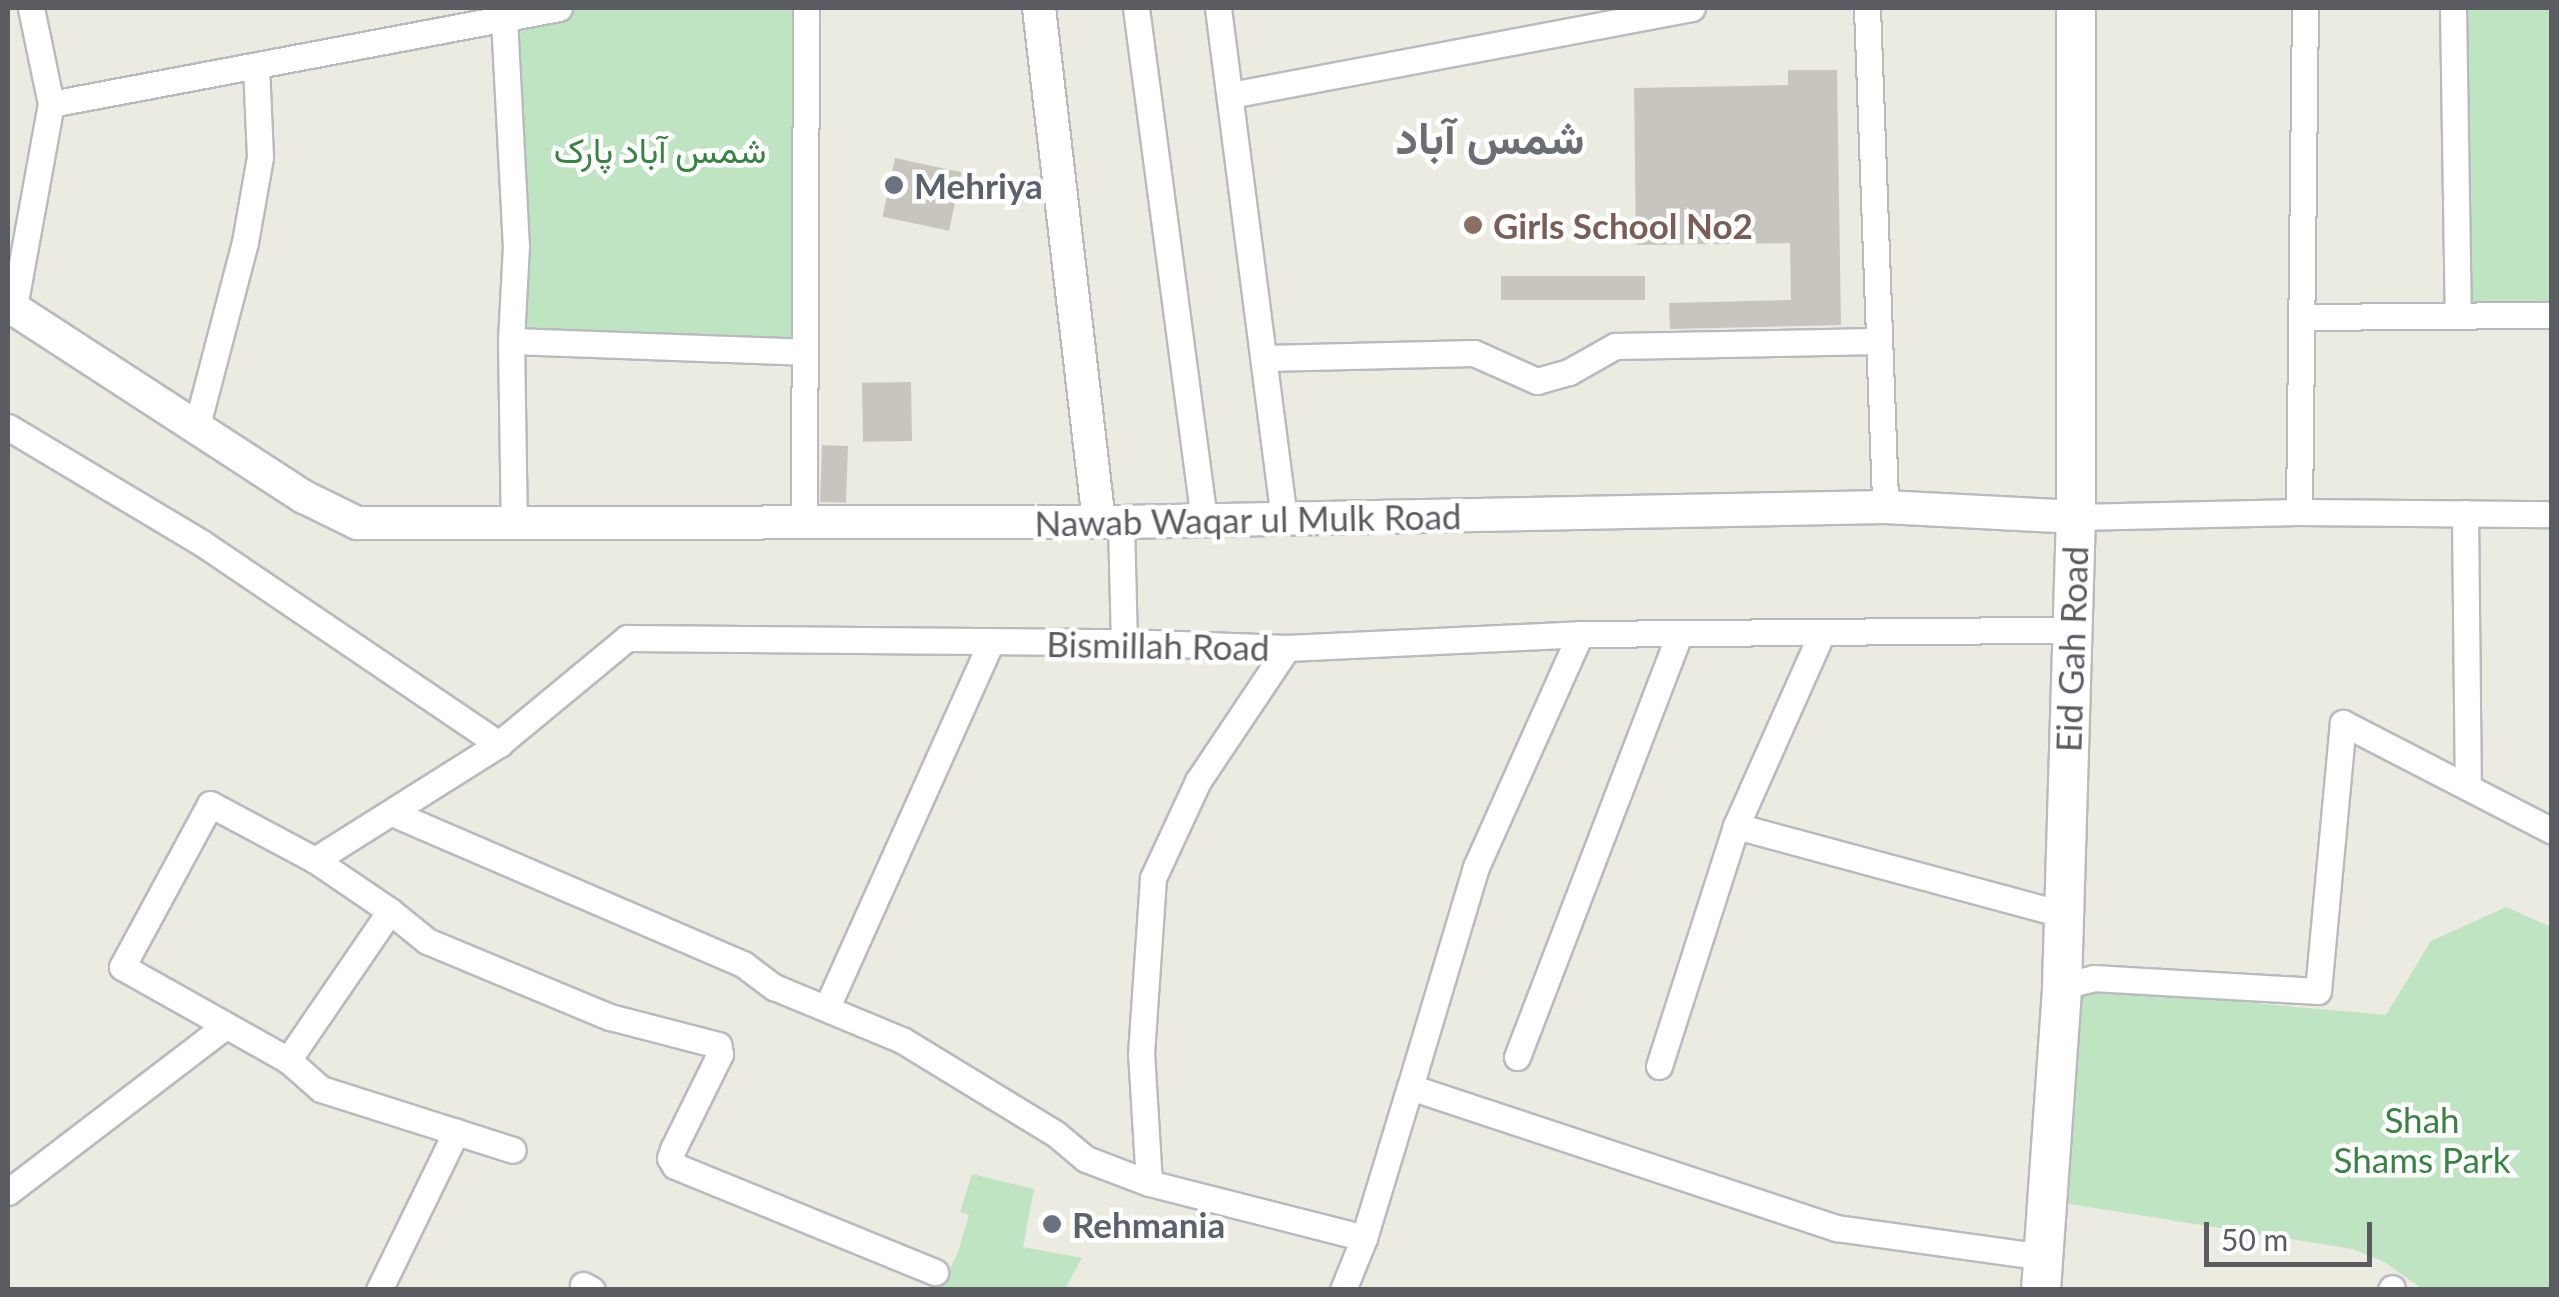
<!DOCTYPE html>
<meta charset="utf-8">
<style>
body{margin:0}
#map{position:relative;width:2559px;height:1297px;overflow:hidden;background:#ecebe1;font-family:Lato,Vazirmatn,sans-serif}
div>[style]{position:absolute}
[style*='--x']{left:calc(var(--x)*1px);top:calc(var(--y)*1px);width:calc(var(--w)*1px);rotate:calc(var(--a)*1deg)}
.green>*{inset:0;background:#bee4c1;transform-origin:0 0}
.building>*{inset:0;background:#c8c5be;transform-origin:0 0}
.roads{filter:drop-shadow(2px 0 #b9bac0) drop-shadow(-2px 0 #b9bac0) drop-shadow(0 2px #b9bac0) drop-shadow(0 -2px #b9bac0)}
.minor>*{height:25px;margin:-12.5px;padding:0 12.5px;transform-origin:12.5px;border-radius:12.5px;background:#fff}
.tertiary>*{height:32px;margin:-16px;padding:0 16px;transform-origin:16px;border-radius:16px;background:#fff}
.secondary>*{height:38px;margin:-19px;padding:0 19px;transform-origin:19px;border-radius:19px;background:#fff}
.dots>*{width:28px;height:28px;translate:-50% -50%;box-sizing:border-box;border:5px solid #fff;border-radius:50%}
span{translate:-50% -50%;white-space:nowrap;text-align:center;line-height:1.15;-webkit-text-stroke:9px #fff;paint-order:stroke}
.park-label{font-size:35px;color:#378341}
.worship-label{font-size:35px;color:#5b616d;font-weight:700}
.left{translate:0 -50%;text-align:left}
.education-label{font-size:35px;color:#785e54;font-weight:700}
.street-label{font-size:35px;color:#5a5c62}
.district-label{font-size:45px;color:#6b6e74;font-weight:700}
.frame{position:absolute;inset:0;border:10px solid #5a5c62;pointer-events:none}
.scale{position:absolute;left:2204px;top:1222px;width:168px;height:45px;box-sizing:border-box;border:5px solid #5a5c62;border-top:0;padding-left:12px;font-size:30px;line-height:35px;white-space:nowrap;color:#5a5c62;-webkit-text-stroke:8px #fff;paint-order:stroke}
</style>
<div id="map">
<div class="green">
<i style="clip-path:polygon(580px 8px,802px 8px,798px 345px,520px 334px,510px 22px)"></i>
<i style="left:2467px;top:8px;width:84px;height:301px"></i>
<i style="clip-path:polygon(2506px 907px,2551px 927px,2551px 1289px,2423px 1289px,2384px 1262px,2353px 1249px,2057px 1202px,2066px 986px,2386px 1015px,2431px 941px)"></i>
<i style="clip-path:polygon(972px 1174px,1034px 1189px,1023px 1247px,1082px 1258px,1065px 1289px,940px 1290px,958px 1252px,969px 1215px,960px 1212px)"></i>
</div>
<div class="building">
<i style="clip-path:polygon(1788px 70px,1837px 70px,1841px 325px,1670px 329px,1669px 303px,1791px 300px,1790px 243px,1636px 245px,1634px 88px,1788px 85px)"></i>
<i style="left:895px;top:158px;width:68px;height:60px;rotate:12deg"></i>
<i style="left:1645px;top:276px;width:24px;height:144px;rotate:90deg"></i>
<i style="left:911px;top:382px;width:59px;height:49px;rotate:89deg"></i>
<i style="left:822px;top:445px;width:26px;height:57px;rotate:2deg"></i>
</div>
<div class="roads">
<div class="minor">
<i style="--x:1136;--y:8;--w:516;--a:82.43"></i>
<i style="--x:1218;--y:8;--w:515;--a:82.64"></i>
<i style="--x:1867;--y:8;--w:499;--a:87.9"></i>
<i style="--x:2453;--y:8;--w:305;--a:89.1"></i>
<i style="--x:504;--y:19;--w:226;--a:87"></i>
<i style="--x:516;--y:245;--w:96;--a:93"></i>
<i style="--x:511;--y:341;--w:185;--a:89.1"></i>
<i style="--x:1231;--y:95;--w:469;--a:-10.7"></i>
<i style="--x:51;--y:104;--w:517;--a:-10.7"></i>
<i style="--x:14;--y:307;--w:206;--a:-79.7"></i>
<i style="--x:51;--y:104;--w:98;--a:-101.8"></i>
<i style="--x:2305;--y:317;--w:247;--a:-0.5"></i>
<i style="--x:511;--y:341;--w:294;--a:2.1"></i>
<i style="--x:1266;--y:358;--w:208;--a:-1.4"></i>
<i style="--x:1474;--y:353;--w:69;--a:24"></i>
<i style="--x:1537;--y:381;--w:33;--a:-16"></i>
<i style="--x:1569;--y:372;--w:53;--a:-29.5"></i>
<i style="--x:1615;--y:346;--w:261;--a:-1.1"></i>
<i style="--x:197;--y:425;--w:189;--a:-75.3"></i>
<i style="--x:245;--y:242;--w:86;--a:-80"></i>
<i style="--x:260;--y:157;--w:91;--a:-92.5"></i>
<i style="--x:8;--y:427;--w:226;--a:30.9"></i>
<i style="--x:202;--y:543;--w:359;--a:34.1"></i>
<i style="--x:2299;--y:512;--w:504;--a:-89.32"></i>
<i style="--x:2465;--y:513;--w:274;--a:89.4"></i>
<i style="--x:2076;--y:517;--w:223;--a:-1.3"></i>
<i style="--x:2299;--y:512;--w:253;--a:0.5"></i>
<i style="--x:1121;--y:522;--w:120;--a:88.6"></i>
<i style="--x:804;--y:524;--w:516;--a:-89.78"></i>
<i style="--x:210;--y:804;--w:119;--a:28.1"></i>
<i style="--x:315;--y:860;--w:91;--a:34.2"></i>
<i style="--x:390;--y:911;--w:181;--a:124.4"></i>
<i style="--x:288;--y:1060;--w:190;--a:-150.7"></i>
<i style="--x:122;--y:967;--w:185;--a:-61.6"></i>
<i style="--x:392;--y:813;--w:382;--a:23.3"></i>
<i style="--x:743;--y:964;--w:39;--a:37"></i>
<i style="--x:774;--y:987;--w:139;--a:22.5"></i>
<i style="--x:902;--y:1040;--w:180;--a:31.4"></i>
<i style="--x:1056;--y:1134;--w:39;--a:40"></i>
<i style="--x:1086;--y:1159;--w:67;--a:20.9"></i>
<i style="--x:1149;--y:1183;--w:222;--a:14.3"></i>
<i style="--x:1364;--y:1238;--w:56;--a:112"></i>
<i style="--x:1736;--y:826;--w:338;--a:15.1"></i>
<i style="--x:315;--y:860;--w:218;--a:-32.2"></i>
<i style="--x:499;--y:744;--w:166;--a:-39.6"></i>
<i style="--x:627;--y:638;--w:497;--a:0.5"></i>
<i style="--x:1124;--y:642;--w:163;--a:2.1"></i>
<i style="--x:1287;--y:648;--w:293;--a:-2.7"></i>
<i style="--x:1580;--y:634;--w:492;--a:-0.5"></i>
<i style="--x:390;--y:911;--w:48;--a:39"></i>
<i style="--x:427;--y:941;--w:198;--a:22.6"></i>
<i style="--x:610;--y:1017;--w:112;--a:14.5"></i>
<i style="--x:718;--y:1045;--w:9;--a:77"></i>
<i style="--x:720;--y:1054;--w:106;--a:116.3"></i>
<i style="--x:673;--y:1149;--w:9;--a:108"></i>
<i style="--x:670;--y:1158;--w:9;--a:58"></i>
<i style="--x:675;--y:1166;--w:281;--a:22.2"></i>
<i style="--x:2062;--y:986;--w:32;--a:-14"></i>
<i style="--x:2093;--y:978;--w:225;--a:3.3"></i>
<i style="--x:2318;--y:991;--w:269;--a:-84.7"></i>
<i style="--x:2343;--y:723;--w:235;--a:27.3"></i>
<i style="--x:827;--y:1007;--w:400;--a:-65.8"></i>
<i style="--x:1517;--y:1057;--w:452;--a:-69"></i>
<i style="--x:288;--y:1060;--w:44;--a:41.3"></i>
<i style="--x:321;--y:1089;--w:201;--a:17.6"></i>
<i style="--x:1659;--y:1066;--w:252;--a:-72.2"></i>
<i style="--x:1736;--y:826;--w:209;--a:-66"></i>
<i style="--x:1410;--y:1087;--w:230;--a:-73.3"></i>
<i style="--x:1476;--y:867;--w:255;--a:-65.9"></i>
<i style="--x:1149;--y:1183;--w:129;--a:-93.5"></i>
<i style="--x:1141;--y:1054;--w:176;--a:-86.1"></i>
<i style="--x:1153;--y:878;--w:107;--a:-65.1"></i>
<i style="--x:1198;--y:781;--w:160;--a:-56.2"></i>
<i style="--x:8;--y:1192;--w:272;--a:-37.4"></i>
<i style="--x:1364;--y:1238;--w:158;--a:-73.1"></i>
<i style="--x:1410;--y:1087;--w:450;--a:18.3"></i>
<i style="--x:1837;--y:1228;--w:208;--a:8"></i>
<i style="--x:583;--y:1285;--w:10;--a:29"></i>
<i style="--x:379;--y:1290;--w:176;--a:-64"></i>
<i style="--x:2391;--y:1290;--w:2;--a:-63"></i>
</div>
<div class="tertiary">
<i style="--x:1039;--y:8;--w:517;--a:83.34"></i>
<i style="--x:8;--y:305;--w:353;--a:33"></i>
<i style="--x:304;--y:497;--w:59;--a:26.1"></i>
<i style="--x:357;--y:523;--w:764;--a:-0.07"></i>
<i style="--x:1121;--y:522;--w:764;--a:-1.12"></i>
<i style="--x:1885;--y:507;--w:191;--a:3"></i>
</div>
<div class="secondary">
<i style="--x:2041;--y:1290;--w:305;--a:-86"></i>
<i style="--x:2062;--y:986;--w:469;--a:-88.3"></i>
<i style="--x:2076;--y:517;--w:509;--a:-90"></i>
</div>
</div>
<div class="dots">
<i style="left:894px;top:185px;background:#6b7280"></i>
<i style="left:1473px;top:225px;background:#8d6e63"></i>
<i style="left:1052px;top:1224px;background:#6b7280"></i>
</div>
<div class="park-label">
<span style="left:660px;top:149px">شمس آباد پارک</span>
<span style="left:2422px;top:1139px">Shah<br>Shams Park</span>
</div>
<div class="worship-label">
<span class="left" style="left:914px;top:185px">Mehriya</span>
<span class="left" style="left:1072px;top:1224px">Rehmania</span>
</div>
<div class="education-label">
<span class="left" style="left:1493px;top:225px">Girls School No2</span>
</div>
<div class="street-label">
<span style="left:1248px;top:519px;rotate:-1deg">Nawab Waqar ul Mulk Road</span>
<span style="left:1158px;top:645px;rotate:1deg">Bismillah Road</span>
<span style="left:2071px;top:649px;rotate:-88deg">Eid Gah Road</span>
</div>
<div class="district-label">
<span style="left:1490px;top:138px">شمس آباد</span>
</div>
<div class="frame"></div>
<div class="scale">50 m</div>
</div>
